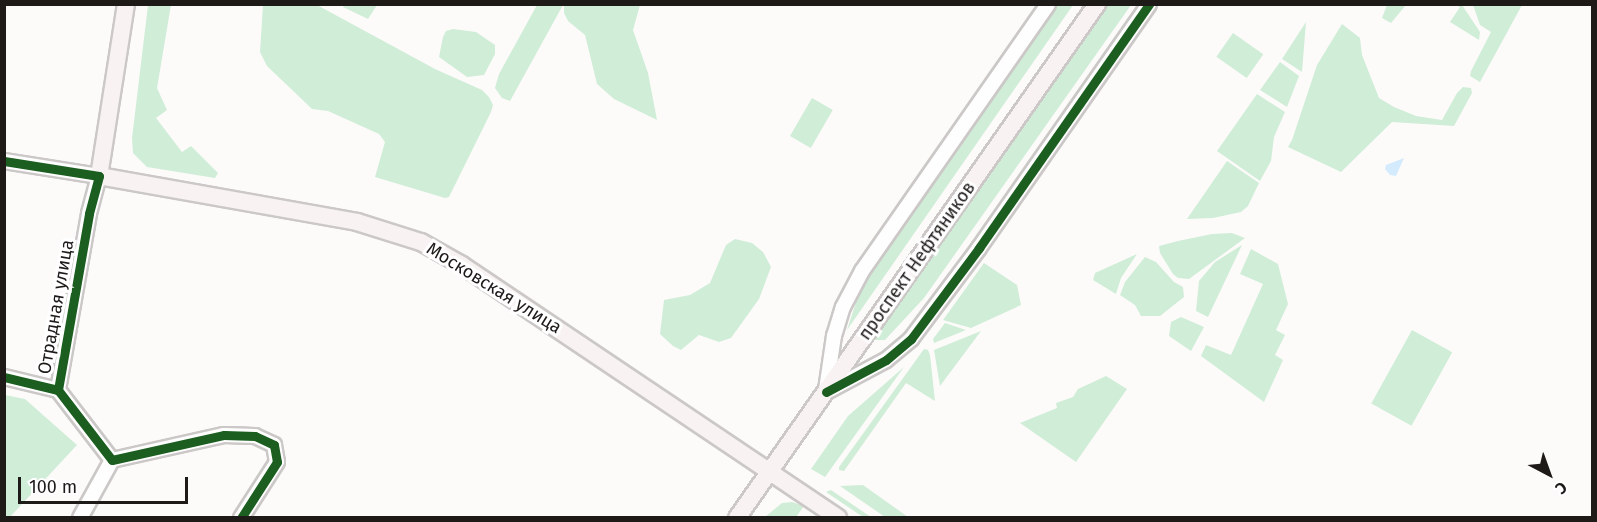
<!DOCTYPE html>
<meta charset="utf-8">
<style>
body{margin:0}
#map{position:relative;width:1597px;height:522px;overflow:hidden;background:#fdfbfa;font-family:"Fira Sans",sans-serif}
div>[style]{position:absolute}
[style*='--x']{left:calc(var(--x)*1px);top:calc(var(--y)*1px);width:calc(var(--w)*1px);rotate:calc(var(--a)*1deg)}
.green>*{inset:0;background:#cfedd7;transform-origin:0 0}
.water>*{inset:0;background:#d4ebfd}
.roads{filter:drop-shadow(2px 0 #cbc8c7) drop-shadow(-2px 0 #cbc8c7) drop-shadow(0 2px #cbc8c7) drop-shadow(0 -2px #cbc8c7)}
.minor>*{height:14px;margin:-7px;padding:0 7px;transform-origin:7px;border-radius:7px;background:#fffefe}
.major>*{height:16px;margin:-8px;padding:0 8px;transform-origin:8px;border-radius:8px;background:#f8f3f2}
.cycleway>*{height:9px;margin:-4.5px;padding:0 4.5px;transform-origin:4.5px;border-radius:4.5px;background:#1b5e20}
span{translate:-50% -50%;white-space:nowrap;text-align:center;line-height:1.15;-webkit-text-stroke:6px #fff;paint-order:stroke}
.street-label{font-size:18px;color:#1d1a18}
.frame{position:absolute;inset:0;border:6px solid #1d1a18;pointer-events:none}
.north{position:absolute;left:1519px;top:444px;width:60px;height:60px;-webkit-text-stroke:4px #fff;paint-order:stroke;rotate:139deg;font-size:16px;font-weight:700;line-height:24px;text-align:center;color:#1d1a18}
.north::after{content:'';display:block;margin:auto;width:21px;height:27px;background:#1d1a18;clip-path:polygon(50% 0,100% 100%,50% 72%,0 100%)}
.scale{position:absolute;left:18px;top:477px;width:170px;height:27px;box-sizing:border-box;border:3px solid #1d1a18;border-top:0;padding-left:8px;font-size:18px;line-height:21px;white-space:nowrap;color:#1d1a18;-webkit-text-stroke:4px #fff;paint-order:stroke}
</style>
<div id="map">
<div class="green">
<i style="clip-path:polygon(148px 5px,171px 5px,157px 88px,167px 110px,156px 118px,182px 152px,191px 146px,218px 173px,215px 178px,147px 167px,133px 153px,132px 138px)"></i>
<i style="clip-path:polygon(263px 5px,317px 5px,435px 69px,482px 90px,489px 97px,493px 105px,491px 112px,449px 197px,445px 198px,375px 177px,385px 142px,379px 134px,328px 111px,312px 109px,267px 66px,260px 52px)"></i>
<i style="clip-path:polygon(344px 5px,344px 4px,377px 5px,368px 19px,343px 7px)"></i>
<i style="clip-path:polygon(537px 5px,563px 5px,510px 101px,502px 98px,495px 88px,499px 74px)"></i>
<i style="clip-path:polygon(564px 5px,640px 5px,633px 30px,648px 73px,657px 120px,614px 99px,597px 84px,585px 35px,568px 21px,564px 13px)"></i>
<i style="clip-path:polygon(1058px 5px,1073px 5px,847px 330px,860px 290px,877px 264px)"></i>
<i style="clip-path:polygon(1107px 5px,1131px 5px,924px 298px,885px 340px,873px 340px)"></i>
<i style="clip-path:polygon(1387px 5px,1406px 5px,1391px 23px,1382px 18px)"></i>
<i style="clip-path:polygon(1456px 5px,1462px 5px,1480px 32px,1479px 40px,1450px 22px,1460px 7px)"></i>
<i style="clip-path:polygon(1473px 5px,1522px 5px,1480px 82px,1470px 76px,1471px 71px,1491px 32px,1480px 25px)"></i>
<i style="clip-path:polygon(1306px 22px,1302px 72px,1282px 59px)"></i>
<i style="clip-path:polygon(1342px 24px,1360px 38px,1362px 55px,1379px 98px,1394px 107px,1416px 116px,1442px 120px,1457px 93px,1463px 87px,1471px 88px,1472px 93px,1454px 126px,1392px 122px,1341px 172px,1288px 147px,1292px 140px,1317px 65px)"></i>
<i style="clip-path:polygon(453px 29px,476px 32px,495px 45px,495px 54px,484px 75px,467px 77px,439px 57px,443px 37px,446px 31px)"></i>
<i style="left:1233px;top:33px;width:37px;height:29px;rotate:35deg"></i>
<i style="clip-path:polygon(1280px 62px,1299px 76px,1287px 107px,1260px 90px)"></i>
<i style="clip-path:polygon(1257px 94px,1285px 112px,1274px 137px,1271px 161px,1260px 181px,1217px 151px)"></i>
<i style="left:812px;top:98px;width:24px;height:44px;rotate:30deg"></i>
<i style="clip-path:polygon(1227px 161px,1259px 183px,1248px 206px,1241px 212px,1213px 218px,1187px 219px)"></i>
<i style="clip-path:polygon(1232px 233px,1245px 238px,1189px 279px,1178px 278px,1173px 274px,1160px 253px,1159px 246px,1178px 241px,1212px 234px)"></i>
<i style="clip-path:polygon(735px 239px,752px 243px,763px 252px,771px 267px,759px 299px,731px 338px,719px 342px,699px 335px,681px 350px,673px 346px,660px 334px,664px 300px,690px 295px,710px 283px,726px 245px)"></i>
<i style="clip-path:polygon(1242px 245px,1208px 317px,1196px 311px,1199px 281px,1215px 262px)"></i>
<i style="clip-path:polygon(1251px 249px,1278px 264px,1288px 304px,1276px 330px,1285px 335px,1275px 355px,1283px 360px,1264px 402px,1201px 356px,1206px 345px,1231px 355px,1263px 284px,1240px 274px)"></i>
<i style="clip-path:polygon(1137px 254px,1121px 278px,1116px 294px,1093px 280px,1095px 273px)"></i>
<i style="clip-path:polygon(1145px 257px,1156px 262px,1174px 282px,1183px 287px,1184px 297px,1160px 316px,1141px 316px,1135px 305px,1120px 295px,1125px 282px)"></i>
<i style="clip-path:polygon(984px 263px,1017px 285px,1021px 305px,971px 328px,943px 320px)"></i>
<i style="clip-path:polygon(1181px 317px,1204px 327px,1191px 351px,1169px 336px,1171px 322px)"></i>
<i style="clip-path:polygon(945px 323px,966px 330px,934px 343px,933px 339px)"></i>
<i style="left:1412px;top:330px;width:46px;height:84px;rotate:29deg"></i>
<i style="clip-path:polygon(981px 331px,940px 386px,934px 350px)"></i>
<i style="clip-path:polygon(924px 349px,928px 350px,930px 355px,935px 401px,906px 383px,844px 471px,839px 470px,839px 467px)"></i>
<i style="clip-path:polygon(904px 367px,825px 477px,811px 469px,848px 416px)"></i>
<i style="clip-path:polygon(1106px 376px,1127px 389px,1076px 462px,1020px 423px,1057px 408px,1056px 403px,1073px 397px,1078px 389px)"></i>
<i style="clip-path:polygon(5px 395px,25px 399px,77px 445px,9px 518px,4px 517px)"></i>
<i style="clip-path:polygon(863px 485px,908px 517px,885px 517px,840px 486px)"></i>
<i style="clip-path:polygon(831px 490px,871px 517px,863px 517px,826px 492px)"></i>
<i style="clip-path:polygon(792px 502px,804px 506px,796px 517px,765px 517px,782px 503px)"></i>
</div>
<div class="water">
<i style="clip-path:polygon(1404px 158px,1396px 176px,1390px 175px,1385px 169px,1386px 165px)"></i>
</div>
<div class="roads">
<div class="minor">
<i style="--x:4;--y:161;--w:96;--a:9"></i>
<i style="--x:99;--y:176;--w:39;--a:105"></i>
<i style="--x:89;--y:214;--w:179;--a:100"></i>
<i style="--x:58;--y:390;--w:56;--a:-166.5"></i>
<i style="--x:58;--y:390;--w:88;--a:52.4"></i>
<i style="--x:112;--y:460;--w:115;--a:-12.6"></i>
<i style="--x:224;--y:435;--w:31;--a:2"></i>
<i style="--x:255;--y:436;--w:21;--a:25"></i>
<i style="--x:274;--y:445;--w:17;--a:80"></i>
<i style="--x:277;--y:462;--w:67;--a:122.7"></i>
<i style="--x:826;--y:390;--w:55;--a:-81.6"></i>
<i style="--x:834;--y:336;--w:30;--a:-73"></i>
<i style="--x:843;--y:307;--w:41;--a:-62.2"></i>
<i style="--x:862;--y:271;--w:325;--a:-55.1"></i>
<i style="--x:826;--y:392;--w:68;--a:-28.1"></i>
<i style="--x:886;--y:360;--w:33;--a:-40"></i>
<i style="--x:911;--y:339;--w:114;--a:-53.2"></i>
<i style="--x:979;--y:248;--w:297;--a:-55.1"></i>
<i style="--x:80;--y:518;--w:66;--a:-61.1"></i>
</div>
<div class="major">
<i style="--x:126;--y:4;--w:174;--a:98.9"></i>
<i style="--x:99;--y:176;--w:262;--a:10.1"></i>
<i style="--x:357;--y:222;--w:67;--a:17.4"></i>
<i style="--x:421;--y:242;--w:47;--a:29.3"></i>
<i style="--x:462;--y:265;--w:453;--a:33.9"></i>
<i style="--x:737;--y:518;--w:628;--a:-54.99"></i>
</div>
</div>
<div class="cycleway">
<i style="--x:4;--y:161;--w:96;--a:9"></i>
<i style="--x:99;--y:176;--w:39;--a:105"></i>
<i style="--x:89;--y:214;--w:179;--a:100"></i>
<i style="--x:58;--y:390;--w:56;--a:-166.5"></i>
<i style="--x:58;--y:390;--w:88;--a:52.4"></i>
<i style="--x:112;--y:460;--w:115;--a:-12.6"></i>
<i style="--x:224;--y:435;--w:31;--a:2"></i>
<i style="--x:255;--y:436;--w:21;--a:25"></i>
<i style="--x:274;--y:445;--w:17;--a:80"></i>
<i style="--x:277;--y:462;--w:67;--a:122.7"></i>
<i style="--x:826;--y:392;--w:68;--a:-28.1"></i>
<i style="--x:886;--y:360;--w:33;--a:-40"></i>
<i style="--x:911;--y:339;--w:114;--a:-53.2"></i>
<i style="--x:979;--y:248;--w:297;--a:-55.1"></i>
</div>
<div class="street-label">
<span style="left:917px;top:261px;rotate:-55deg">проспект Нефтяников</span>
<span style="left:494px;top:288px;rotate:32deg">Московская улица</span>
<span style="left:56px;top:307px;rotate:-80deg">Отрадная улица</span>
</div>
<div class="frame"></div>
<div class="north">С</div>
<div class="scale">100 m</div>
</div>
